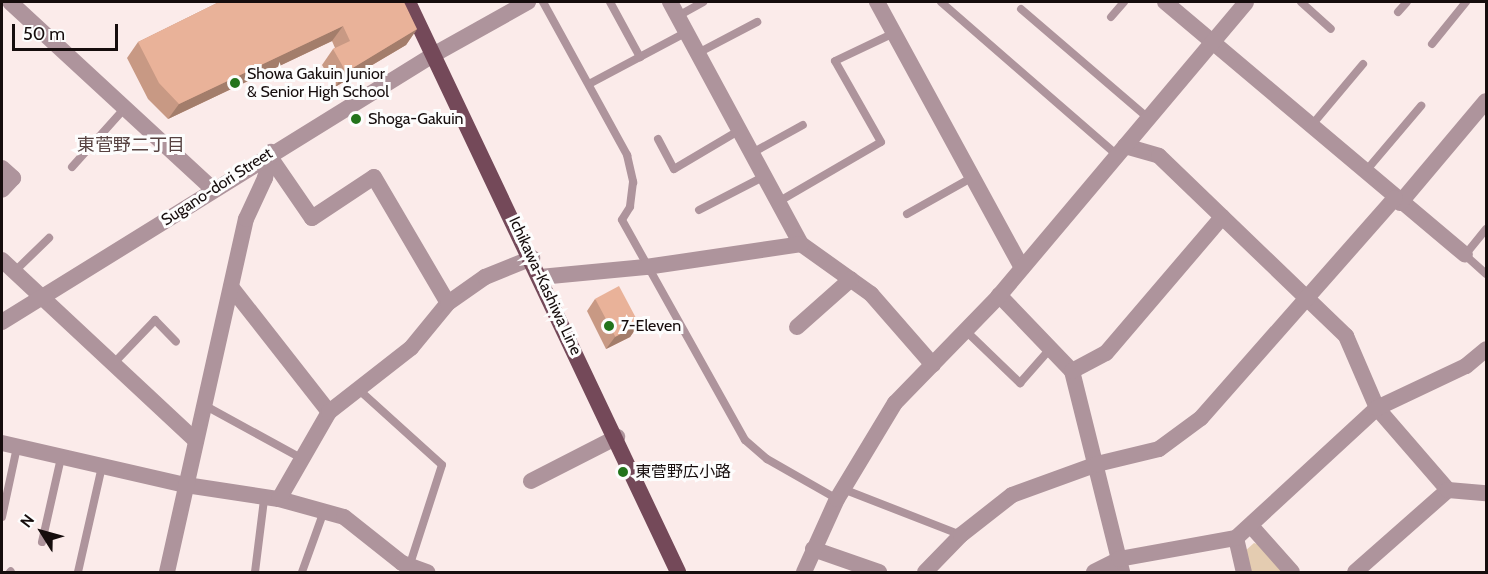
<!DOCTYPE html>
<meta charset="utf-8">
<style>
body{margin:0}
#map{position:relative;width:1488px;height:574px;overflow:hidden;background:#fbebea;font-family:Cabin,"Noto Sans JP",sans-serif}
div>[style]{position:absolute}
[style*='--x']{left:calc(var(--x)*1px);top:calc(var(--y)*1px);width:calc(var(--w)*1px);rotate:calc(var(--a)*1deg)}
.green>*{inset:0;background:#e4ccb1}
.service>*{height:8px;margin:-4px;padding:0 4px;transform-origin:4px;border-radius:4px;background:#ae949c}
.minor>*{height:16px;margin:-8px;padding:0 8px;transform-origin:8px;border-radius:8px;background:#ae949c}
.tertiary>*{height:16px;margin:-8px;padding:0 8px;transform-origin:8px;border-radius:8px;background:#ae949c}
.primary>*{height:16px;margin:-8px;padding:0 8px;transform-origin:8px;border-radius:8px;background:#744959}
.wall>*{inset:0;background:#c89984}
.shaded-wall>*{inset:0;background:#a37d6b}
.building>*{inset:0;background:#e9b299;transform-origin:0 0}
.dots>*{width:16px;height:16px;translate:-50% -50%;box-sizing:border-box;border:3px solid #fdfdfd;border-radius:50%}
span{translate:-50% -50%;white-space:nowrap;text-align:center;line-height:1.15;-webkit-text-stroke:6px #fdfdfd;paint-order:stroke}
.poi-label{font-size:16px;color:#160d0d}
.left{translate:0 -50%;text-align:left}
.street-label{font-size:16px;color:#160d0d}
.neighbourhood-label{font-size:18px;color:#574241}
.frame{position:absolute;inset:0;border:3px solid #160d0d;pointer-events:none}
.north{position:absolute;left:12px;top:502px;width:60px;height:60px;-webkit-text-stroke:4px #fdfdfd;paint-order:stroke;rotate:307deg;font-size:16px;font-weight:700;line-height:24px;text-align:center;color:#160d0d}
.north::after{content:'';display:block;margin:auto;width:21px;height:27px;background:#160d0d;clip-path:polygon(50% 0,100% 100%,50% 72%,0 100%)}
.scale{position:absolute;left:12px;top:24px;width:106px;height:27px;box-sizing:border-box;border:3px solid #160d0d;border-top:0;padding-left:8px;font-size:18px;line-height:21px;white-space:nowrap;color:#160d0d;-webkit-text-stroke:4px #fdfdfd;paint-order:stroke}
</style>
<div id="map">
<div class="green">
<i style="clip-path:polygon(1254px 543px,1260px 545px,1284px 572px,1249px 572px,1244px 552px)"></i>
</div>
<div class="service">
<i style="--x:543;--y:2;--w:175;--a:61.2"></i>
<i style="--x:627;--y:155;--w:28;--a:77"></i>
<i style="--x:633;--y:182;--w:25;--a:97"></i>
<i style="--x:630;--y:207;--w:15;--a:122"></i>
<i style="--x:622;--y:220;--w:252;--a:60.8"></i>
<i style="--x:745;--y:440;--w:29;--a:41"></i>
<i style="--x:767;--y:459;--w:81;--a:29.7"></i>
<i style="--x:610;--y:2;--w:63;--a:61.4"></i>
<i style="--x:941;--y:2;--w:233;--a:41"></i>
<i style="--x:1301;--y:2;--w:40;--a:42"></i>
<i style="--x:1021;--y:9;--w:167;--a:40.6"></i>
<i style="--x:1398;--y:12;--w:13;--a:-48"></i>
<i style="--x:678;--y:16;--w:29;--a:-29"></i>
<i style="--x:1111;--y:17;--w:20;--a:-49"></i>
<i style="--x:1432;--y:44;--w:54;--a:-51"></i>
<i style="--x:698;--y:53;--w:67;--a:-27.7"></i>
<i style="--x:589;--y:84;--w:111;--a:-28"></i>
<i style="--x:1311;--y:126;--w:81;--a:-50"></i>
<i style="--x:658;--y:139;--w:34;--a:62"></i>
<i style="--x:674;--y:169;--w:77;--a:-30.6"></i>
<i style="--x:752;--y:153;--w:58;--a:-28.8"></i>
<i style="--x:72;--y:167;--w:79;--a:-48.1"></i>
<i style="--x:1365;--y:172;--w:87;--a:-49.7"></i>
<i style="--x:778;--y:202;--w:119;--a:-30.2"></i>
<i style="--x:881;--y:142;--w:93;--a:-119.6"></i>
<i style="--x:835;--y:61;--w:65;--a:-25.4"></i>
<i style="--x:699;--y:210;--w:74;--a:-27.3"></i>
<i style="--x:907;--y:214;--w:76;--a:-29.3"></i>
<i style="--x:1486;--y:229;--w:33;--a:129"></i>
<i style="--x:1465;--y:255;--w:28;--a:42"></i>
<i style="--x:14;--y:272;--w:49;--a:-44.2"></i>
<i style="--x:967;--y:332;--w:74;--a:43.9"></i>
<i style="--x:1020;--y:383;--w:45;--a:-48.6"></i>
<i style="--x:113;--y:364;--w:61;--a:-46.3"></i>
<i style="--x:155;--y:320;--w:30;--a:46"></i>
<i style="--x:358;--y:389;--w:113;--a:42.1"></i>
<i style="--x:442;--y:465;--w:107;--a:107.9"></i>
<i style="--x:204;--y:405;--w:111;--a:28.7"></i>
<i style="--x:843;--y:489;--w:127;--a:21.3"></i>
<i style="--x:2;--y:517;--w:72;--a:-77.9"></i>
<i style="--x:42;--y:542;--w:86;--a:-77.3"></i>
<i style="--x:10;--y:572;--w:1;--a:-45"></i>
<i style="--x:78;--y:572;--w:109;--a:-77.2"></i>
<i style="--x:255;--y:572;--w:73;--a:-82.9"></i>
<i style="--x:302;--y:572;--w:65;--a:-70.2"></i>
</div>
<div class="minor">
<i style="--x:10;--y:2;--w:277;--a:42.7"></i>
<i style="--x:670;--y:2;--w:275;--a:61.6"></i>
<i style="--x:801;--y:244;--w:86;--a:35.5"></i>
<i style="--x:871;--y:294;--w:94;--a:48.9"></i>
<i style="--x:877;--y:2;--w:303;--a:61.4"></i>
<i style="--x:1165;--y:2;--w:392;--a:40.1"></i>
<i style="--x:433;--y:55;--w:109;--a:-29.2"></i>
<i style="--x:1125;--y:146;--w:35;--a:16"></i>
<i style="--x:1159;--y:156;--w:260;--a:43.9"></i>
<i style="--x:1346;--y:336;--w:78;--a:66.7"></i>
<i style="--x:1377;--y:408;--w:108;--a:49.1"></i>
<i style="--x:270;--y:157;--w:74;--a:55.5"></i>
<i style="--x:312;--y:218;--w:74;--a:-33.5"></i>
<i style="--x:374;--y:177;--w:146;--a:59.6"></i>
<i style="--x:2;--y:168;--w:15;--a:42"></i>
<i style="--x:13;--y:178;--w:16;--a:133"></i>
<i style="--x:1400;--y:203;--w:133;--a:-49.9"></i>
<i style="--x:2;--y:260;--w:265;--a:43"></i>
<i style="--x:540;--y:277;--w:106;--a:-5.4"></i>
<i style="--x:646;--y:267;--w:157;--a:-8.4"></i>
<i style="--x:231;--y:287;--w:159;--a:51.9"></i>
<i style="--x:999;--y:295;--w:105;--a:46.2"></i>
<i style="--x:1072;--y:371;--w:207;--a:76"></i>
<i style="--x:797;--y:327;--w:72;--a:-41.6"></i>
<i style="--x:1072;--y:371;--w:38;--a:-28"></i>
<i style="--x:1106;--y:353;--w:179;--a:-49.5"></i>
<i style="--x:2;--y:443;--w:189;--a:12.9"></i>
<i style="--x:186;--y:485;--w:94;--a:8.6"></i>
<i style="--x:279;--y:499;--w:67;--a:15.5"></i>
<i style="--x:344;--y:517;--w:74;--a:38.4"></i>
<i style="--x:402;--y:563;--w:27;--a:20"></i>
<i style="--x:531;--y:481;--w:97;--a:-27.1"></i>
<i style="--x:279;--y:499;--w:100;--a:-60.1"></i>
<i style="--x:329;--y:412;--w:104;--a:-38"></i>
<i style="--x:411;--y:348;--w:58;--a:-50.6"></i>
<i style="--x:448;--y:303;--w:45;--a:-35.1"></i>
<i style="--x:485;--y:277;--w:51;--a:-22"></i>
<i style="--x:1252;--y:527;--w:60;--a:48.4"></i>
<i style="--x:1236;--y:538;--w:35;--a:77"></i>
<i style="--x:813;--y:549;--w:70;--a:19.2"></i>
<i style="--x:167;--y:572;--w:362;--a:-77.4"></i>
<i style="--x:246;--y:219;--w:45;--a:-65.1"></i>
<i style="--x:265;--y:178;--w:27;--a:-77"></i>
<i style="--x:804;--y:572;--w:80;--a:-65.7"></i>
<i style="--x:837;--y:499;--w:112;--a:-58.9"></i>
<i style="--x:895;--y:403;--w:148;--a:-45.8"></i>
<i style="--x:998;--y:297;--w:385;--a:-49.9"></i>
<i style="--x:925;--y:572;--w:52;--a:-45.8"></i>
<i style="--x:961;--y:535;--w:65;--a:-38.1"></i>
<i style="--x:1012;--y:495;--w:90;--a:-20"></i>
<i style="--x:1097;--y:464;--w:64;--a:-13.6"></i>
<i style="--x:1159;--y:449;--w:52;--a:-36.4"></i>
<i style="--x:1201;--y:418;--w:293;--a:-48.6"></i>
<i style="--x:1094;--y:572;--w:28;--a:-27"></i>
<i style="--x:1119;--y:559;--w:119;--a:-10.2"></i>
<i style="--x:1236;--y:538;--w:192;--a:-42.7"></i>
<i style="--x:1377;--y:408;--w:98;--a:-25.3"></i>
<i style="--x:1466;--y:366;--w:26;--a:-40"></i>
<i style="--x:1355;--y:572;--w:124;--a:-41.4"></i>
<i style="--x:1448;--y:490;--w:38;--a:5"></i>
</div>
<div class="tertiary">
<i style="--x:2;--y:322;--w:507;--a:-31.78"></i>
</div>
<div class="primary">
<i style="--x:408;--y:2;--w:631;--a:64.65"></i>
</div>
<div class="wall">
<i style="clip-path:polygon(219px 2px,417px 29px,406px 45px,335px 87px,322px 65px,333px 49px,335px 48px,332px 41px,168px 119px,148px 99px,127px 58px,138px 42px)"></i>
<i style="clip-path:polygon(595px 299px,639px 324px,630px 337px,606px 349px,587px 311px)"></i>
</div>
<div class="shaded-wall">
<i style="clip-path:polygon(343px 26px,332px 41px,168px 119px,179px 104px)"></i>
<i style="clip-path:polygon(417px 29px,406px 45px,335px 87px,346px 72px)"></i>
<i style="clip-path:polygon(639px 324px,630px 337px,606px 349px,615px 337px)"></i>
</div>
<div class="building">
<i style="clip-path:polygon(219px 2px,404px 2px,417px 29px,346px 72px,333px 49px,350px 41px,343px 26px,179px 104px,159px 83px,138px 42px)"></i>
<i style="left:619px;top:286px;width:43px;height:27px;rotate:62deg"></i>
</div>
<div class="dots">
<i style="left:235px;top:83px;background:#23741c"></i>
<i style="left:356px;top:119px;background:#23741c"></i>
<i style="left:609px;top:326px;background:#23741c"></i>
<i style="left:623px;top:472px;background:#23741c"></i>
</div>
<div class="poi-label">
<span class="left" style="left:247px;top:83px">Showa Gakuin Junior<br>&amp; Senior High School</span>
<span class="left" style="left:368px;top:119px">Shoga-Gakuin</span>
<span class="left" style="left:621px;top:326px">7-Eleven</span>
<span class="left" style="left:635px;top:472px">東菅野広小路</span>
</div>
<div class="street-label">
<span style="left:217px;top:187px;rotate:-33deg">Sugano-dori Street</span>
<span style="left:545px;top:286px;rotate:65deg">Ichikawa-Kashiwa Line</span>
</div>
<div class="neighbourhood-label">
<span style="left:131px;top:145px">東菅野二丁目</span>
</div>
<div class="frame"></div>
<div class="north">N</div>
<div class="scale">50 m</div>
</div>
